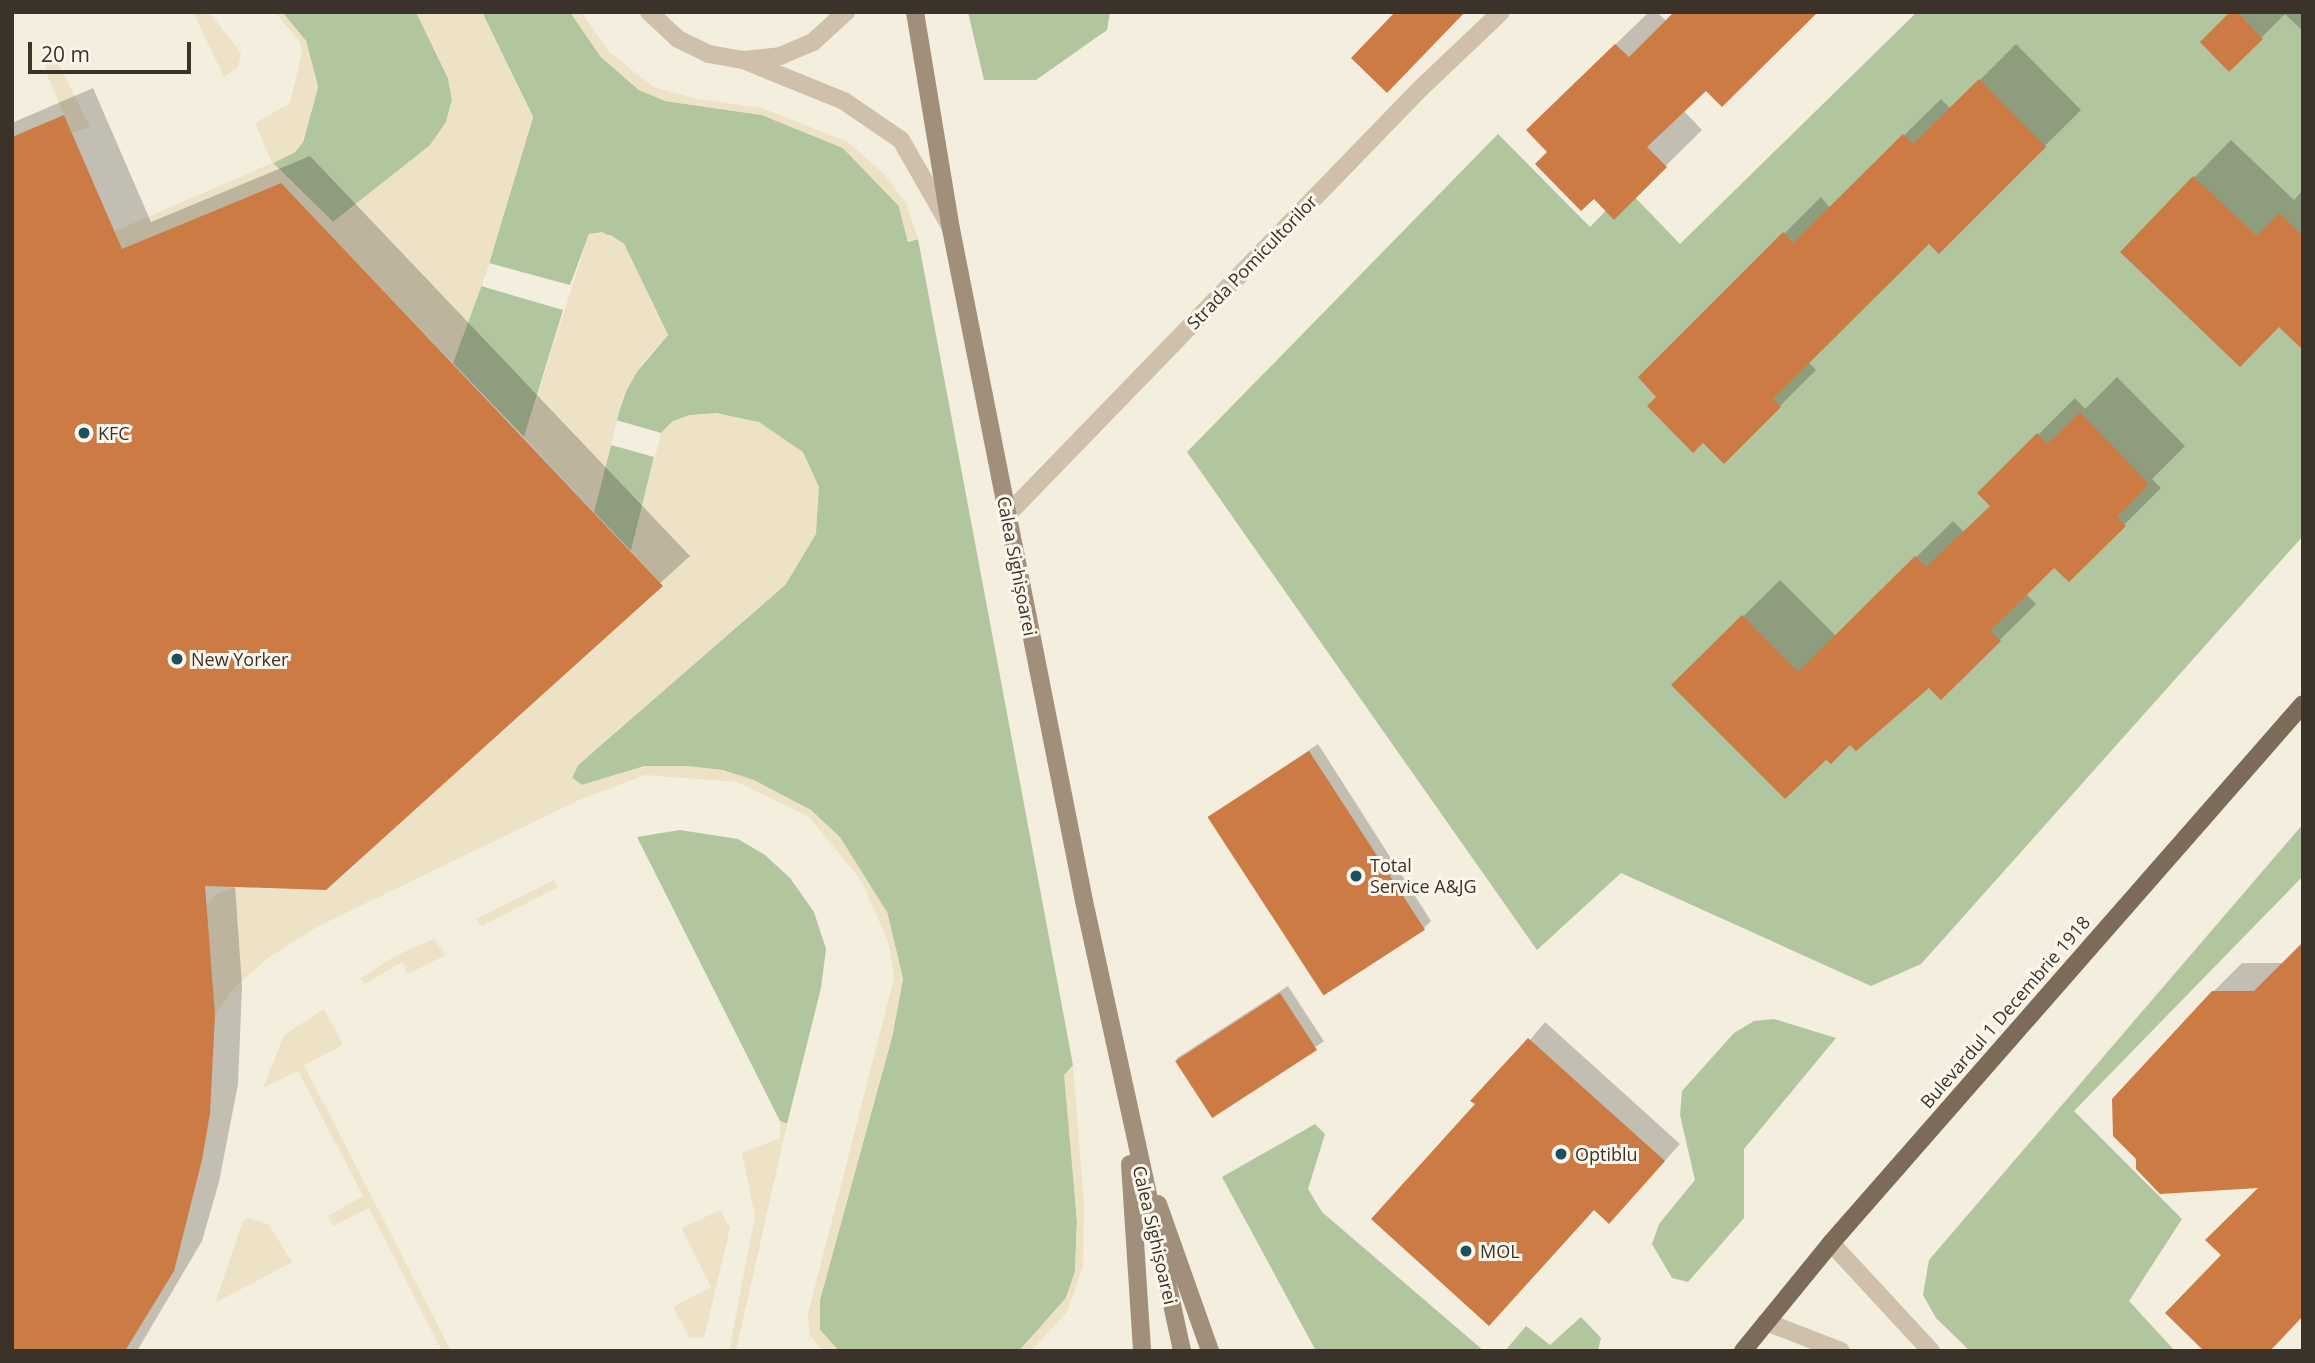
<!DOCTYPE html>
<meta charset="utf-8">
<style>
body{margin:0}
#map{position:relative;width:2315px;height:1363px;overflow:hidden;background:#f4eedf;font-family:"Open Sans",sans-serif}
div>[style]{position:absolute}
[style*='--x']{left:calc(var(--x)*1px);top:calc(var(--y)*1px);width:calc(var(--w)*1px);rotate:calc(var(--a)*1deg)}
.green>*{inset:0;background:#b1c59e}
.plaza>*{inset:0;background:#ede2c6}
.shadow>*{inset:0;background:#0003;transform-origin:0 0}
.building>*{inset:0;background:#cc7b45;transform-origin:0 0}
.street>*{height:18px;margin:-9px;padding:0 9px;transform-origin:9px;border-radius:9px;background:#cec0aa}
.secondary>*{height:18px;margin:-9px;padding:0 9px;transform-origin:9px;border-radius:9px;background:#a28f7b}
.primary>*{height:18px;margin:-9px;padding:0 9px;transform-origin:9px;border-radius:9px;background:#7d6b5a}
.dots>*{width:19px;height:19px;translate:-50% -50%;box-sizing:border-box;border:4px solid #fbf7ec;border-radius:50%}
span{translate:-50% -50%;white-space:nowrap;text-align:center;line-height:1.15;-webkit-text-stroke:6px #fbf7ec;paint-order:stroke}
.street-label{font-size:18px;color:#3b322a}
.poi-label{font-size:18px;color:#3b322a}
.left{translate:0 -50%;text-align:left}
.frame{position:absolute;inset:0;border:14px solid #3b322a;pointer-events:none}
.scale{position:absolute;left:28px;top:42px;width:163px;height:32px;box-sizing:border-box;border:4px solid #3b322a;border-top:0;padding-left:9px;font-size:21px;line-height:24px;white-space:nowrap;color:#3b322a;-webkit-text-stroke:5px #fbf7ec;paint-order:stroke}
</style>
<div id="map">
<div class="green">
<i style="clip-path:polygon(282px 12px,416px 12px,448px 78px,452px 100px,446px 122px,431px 145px,333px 222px,273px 163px,295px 152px,303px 142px,318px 87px,306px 41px)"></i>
<i style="clip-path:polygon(482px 12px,570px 12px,601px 57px,639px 90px,666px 101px,762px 115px,843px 148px,899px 206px,908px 242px,918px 239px,1073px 1065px,1065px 1075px,1077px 1221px,1075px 1272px,1066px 1298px,1019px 1351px,839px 1351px,820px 1330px,820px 1299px,892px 1037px,903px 979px,887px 912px,811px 810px,723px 770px,645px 766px,582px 785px,572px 778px,578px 765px,786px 584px,732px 417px,716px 413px,673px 421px,661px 433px,616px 420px,630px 380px,668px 335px,624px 244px,610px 235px,589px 234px,570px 285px,489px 263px,533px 117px)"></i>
<i style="clip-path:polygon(968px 12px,1110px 12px,1107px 30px,1036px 80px,984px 80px)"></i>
<i style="clip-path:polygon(1917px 12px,2303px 12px,2303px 536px,1921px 964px,1871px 986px,1621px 873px,1537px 950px,1187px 452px,1498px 134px,1590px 227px,1627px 189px,1680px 244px)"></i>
<i style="clip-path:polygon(481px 286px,563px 310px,524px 437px,453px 363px)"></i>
<i style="clip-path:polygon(611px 445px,654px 457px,631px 551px,594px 512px)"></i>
<i style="clip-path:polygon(2303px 824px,2303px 876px,2074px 1111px,2182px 1219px,2129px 1301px,2175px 1351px,1970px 1351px,1936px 1318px,1923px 1295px,1929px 1260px)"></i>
<i style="clip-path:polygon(680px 830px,738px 839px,765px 855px,790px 878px,814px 912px,826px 949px,821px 988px,787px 1124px,780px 1121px,637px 837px)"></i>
<i style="clip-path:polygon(1774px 1019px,1836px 1038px,1744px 1149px,1744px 1218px,1688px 1282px,1672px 1278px,1652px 1244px,1659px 1224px,1695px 1180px,1680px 1115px,1682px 1091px,1734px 1033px,1754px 1021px)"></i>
<i style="clip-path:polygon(1315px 1124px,1325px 1134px,1308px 1189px,1322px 1212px,1484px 1351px,1316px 1351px,1222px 1177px)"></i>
<i style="clip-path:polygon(1581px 1317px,1601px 1338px,1598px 1351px,1505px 1351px,1526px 1326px,1550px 1345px)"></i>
</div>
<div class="plaza">
<i style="clip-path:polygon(193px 12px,209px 12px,241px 53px,238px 67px,224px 77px)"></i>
<i style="clip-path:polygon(275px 12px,282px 12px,306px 41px,318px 87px,303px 142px,295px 152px,273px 163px,333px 222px,430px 145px,446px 122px,452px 100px,448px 78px,416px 12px,482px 12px,533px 117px,486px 274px,453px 363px,280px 183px,12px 295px,12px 276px,272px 163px,255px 123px,290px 103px,302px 53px,299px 41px)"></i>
<i style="clip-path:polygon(570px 12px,581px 12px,609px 52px,654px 87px,697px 99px,762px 108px,848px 142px,885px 175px,906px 203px,918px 239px,908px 242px,899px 206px,843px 148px,762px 115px,665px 101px,639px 90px,601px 57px)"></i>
<i style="clip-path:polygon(53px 53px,90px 127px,72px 133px,46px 72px,46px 58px)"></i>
<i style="clip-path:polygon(602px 232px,624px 244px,668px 335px,642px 363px,623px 397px,594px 512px,524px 437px,589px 234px)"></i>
<i style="clip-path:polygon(716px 413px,759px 422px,803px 452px,819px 487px,816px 534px,786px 584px,578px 765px,572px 778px,582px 785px,645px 766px,688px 766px,723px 770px,754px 780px,811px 810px,840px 837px,887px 912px,903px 979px,892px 1037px,820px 1300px,820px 1330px,839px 1351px,823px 1351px,810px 1335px,808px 1314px,894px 978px,889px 944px,861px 880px,808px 816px,737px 782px,645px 775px,579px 800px,317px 927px,268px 958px,236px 986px,215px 1015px,203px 911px,215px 895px,233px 888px,329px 887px,663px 586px,631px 551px,661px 433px,673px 421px,689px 415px)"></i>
<i style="clip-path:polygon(554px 880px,558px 887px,521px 906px,482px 926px,476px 919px)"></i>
<i style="clip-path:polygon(434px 939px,446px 955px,408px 974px,402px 962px,365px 984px,360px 979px,397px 955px)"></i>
<i style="clip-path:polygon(324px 1009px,343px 1045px,304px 1065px,451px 1351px,442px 1351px,369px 1208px,333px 1226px,328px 1216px,363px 1196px,298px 1071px,263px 1088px,284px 1035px)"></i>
<i style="clip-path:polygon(1073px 1065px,1084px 1204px,1083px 1267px,1067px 1312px,1031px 1351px,1019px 1351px,1066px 1298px,1075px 1272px,1077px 1221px,1064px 1075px)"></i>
<i style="clip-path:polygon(780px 1121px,787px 1124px,736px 1351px,729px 1351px,755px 1216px,742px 1153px,780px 1138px)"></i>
<i style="clip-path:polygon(720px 1210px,730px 1228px,704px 1338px,689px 1337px,673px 1307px,711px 1287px,682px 1228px)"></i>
<i style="clip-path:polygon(249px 1218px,269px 1225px,292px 1262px,215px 1303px,243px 1221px)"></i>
</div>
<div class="shadow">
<i style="clip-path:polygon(1649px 12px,1657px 12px,1667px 22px,1706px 88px,1683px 110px,1702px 130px,1614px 217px,1550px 152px,1565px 93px)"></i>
<i style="clip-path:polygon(2230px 12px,2303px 12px,2303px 31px,2285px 14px,2229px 70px)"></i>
<i style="clip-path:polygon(2016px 44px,2081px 110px,1939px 251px,1929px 242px,1808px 362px,1816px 370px,1724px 462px,1640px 377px,1821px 197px,1830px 208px,1941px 99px,1951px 109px)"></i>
<i style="clip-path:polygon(93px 88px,151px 222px,310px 156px,690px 556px,325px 888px,235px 885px,242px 986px,238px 1084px,219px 1182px,202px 1241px,137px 1351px,12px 1351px,12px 123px)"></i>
<i style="clip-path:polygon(2231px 140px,2294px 200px,2303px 190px,2303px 311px,2279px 325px,2122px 252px)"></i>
<i style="clip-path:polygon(2117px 377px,2185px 446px,2152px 479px,2161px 488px,2069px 580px,2054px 566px,2026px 594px,2036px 604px,1941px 698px,1929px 686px,1850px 742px,1674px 685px,1780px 580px,1836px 636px,1953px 521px,1964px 532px,1992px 505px,1980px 493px,2075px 398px,2085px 409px)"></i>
<i style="clip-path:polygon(1318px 744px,1431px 921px,1423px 929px,1210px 817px)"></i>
<i style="clip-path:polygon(2242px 963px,2284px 963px,2303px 1124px,2224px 1255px,2262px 1186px,2213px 992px)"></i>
<i style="left:1288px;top:986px;width:66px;height:133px;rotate:57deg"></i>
<i style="clip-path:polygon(1545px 1022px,1680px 1144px,1625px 1205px,1595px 1208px,1489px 1324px,1477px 1104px)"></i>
</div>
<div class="building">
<i style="clip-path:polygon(1395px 12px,1465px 12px,1387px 93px,1351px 58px)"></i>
<i style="clip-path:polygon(1674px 12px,1818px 12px,1722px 107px,1706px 91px,1647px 147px,1667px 167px,1614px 220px,1594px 199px,1581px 211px,1535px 164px,1547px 152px,1526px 130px,1615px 44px,1629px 57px)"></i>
<i style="clip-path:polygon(2230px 12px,2237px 12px,2263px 39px,2229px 72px,2200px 42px)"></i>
<i style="clip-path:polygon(1979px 79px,2046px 147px,1939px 254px,1929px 244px,1773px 399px,1781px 407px,1724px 464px,1703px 443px,1693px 453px,1647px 406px,1656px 397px,1638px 377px,1783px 232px,1793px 243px,1903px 134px,1913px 144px)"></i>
<i style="clip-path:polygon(64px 115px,122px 249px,281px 183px,663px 586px,326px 890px,205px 886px,215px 1015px,210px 1113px,202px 1160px,174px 1271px,125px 1351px,12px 1351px,12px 137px)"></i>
<i style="clip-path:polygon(2193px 176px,2257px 236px,2279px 213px,2303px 236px,2303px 350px,2279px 327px,2240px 367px,2120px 252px)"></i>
<i style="clip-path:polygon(2080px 412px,2149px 484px,2117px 517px,2126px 526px,2069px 582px,2054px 568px,1990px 631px,2001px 641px,1941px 700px,1929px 688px,1856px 751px,1850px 745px,1831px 764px,1826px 760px,1785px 799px,1671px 685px,1742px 615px,1798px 672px,1915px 556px,1926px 567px,1990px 506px,1977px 493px,2037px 433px,2047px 444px)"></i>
<i style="left:1309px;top:751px;width:213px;height:121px;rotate:57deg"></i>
<i style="clip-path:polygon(2303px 942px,2303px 1316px,2270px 1351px,2204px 1351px,2165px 1313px,2221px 1255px,2205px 1240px,2258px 1188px,2160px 1194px,2136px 1169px,2136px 1159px,2113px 1136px,2112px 1099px,2212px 991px,2254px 991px)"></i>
<i style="left:1280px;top:993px;width:68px;height:125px;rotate:57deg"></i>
<i style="clip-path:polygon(1528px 1038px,1665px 1161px,1609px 1224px,1594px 1210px,1489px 1326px,1371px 1219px,1475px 1104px,1470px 1101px)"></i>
</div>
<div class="street">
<i style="--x:649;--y:12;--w:40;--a:43"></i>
<i style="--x:678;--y:39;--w:34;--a:26"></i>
<i style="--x:709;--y:54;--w:35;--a:10"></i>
<i style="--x:743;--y:60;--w:37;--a:-6"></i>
<i style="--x:780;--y:56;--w:36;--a:-23"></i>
<i style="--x:813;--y:42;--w:45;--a:-42.3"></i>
<i style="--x:743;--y:60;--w:109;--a:22.1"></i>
<i style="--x:844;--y:101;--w:69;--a:34.4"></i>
<i style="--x:901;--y:140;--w:99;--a:60.3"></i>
<i style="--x:1007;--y:515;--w:595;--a:-45.89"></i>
<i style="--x:1421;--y:88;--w:110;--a:-43.5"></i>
<i style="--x:1831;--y:1243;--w:147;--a:47.2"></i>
<i style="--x:1766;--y:1322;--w:80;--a:21.1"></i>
</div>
<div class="secondary">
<i style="--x:915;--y:12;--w:220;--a:80.6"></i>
<i style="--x:951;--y:229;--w:685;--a:78.8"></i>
<i style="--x:1084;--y:901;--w:461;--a:77.7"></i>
<i style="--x:1130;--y:1164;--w:187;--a:86.3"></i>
<i style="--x:1158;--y:1204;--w:156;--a:70.5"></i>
</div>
<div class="primary">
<i style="--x:1743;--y:1351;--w:139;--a:-50.8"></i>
<i style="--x:1831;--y:1243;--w:716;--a:-48.79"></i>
</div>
<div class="dots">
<i style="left:84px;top:433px;background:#1c505f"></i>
<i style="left:177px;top:659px;background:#1c505f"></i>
<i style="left:1356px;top:876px;background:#1c505f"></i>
<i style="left:1561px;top:1154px;background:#1c505f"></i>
<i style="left:1466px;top:1251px;background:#1c505f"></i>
</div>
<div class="street-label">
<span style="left:1252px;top:262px;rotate:-46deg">Strada Pomicultorilor</span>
<span style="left:1017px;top:566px;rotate:79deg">Calea Sighișoarei</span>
<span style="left:2005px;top:1012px;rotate:-49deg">Bulevardul 1 Decembrie 1918</span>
<span style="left:1155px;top:1235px;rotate:77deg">Calea Sighișoarei</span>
</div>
<div class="poi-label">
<span class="left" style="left:98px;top:433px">KFC</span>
<span class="left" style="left:191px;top:659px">New Yorker</span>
<span class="left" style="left:1370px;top:876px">Total<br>Service A&amp;JG</span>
<span class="left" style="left:1575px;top:1154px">Optiblu</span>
<span class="left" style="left:1480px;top:1251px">MOL</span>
</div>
<div class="frame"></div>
<div class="scale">20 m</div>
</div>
